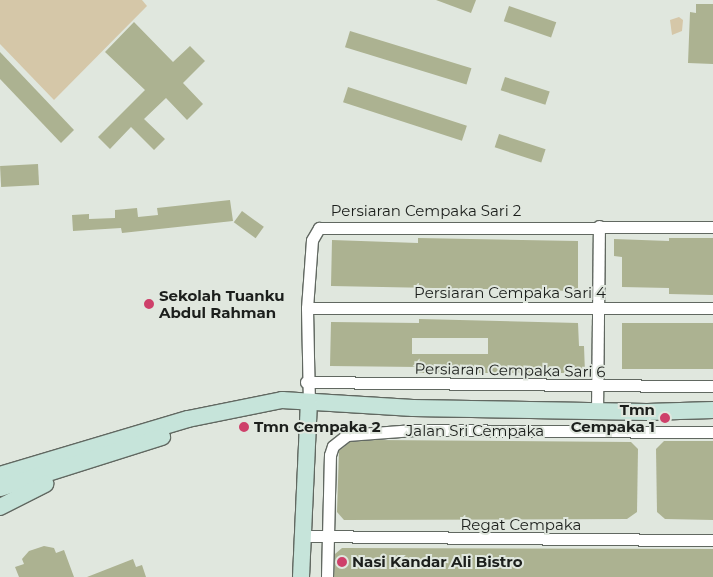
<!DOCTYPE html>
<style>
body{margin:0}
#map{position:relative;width:713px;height:577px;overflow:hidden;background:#e0e7de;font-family:Montserrat,sans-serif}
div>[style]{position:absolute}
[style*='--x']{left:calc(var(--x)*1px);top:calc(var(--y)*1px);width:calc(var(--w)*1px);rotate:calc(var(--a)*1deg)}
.green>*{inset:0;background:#d5c7a8}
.building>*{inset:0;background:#acb291;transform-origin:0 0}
.roads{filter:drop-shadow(1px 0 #616861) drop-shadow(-1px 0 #616861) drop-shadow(0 1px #616861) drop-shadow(0 -1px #616861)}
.street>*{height:11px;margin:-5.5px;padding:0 5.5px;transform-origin:5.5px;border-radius:5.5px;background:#fff}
.secondary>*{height:16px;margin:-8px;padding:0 8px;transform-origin:8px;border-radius:8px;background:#c6e4da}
.dots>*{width:14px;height:14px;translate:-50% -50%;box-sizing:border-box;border:2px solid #e0e7de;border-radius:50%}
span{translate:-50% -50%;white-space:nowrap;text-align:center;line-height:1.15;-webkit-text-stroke:4px #e0e7de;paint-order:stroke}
.street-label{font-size:15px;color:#1c1f1c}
.poi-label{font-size:15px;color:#1c1f1c;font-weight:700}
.left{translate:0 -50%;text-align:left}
.right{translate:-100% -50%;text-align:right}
</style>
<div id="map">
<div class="green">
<i style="clip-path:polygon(0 0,142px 0,147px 6px,54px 100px,0 44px)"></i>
<i style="clip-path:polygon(679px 17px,683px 20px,682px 31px,672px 35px,670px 20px)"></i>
</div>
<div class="building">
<i style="clip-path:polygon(436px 0,476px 0,471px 13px)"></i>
<i style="clip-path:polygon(696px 4px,713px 4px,713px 64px,688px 63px,690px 12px,696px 13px)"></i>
<i style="left:509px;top:6px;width:50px;height:16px;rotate:19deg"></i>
<i style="clip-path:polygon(134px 22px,173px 62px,190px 46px,205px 61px,183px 83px,203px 104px,187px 120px,166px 98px,144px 119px,165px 139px,154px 150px,131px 127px,110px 149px,98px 137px,145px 90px,105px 52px)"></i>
<i style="left:350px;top:31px;width:127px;height:17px;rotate:17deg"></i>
<i style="clip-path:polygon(0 52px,74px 130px,61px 143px,0 79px)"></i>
<i style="left:505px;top:77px;width:47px;height:14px;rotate:18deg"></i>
<i style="left:348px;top:87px;width:125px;height:16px;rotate:18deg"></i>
<i style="left:499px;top:134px;width:49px;height:14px;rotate:18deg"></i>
<i style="left:38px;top:164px;width:21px;height:38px;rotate:87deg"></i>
<i style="clip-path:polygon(230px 200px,233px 221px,122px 233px,121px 228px,73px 231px,72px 215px,89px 214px,89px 219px,115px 218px,115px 210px,137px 208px,138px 217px,158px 215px,157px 208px)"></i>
<i style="left:242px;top:211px;width:27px;height:14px;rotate:36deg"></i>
<i style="clip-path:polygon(418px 238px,578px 241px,578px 291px,331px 286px,332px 240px,418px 243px)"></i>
<i style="clip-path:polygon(669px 238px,713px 238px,713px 295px,669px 294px,669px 288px,622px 287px,622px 257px,614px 256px,614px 239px,669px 241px)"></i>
<i style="clip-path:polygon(evenodd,419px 319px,578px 323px,579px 346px,584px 346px,585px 373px,418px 373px,418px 367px,330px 366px,331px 322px,419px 323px,419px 319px,412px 338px,488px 338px,488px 354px,412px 354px,412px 338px)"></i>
<i style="left:622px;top:323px;width:91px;height:46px"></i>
<i style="clip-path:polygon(376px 440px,631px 442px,638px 449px,637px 512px,627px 519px,344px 520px,337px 512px,339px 451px,350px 442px)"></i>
<i style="clip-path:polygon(664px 441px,713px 441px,713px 520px,665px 519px,657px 512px,656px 449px)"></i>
<i style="clip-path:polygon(44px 546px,54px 548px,56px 553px,64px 550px,74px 577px,19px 577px,15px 567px,24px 564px,22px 559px,29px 551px)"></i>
<i style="clip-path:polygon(342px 548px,713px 549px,713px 577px,334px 577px,335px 554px)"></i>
<i style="clip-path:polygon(133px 559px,136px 567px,142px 565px,146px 577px,87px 577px)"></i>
</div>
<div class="roads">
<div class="street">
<i style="--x:307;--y:308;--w:406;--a:0"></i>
<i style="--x:306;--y:382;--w:407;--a:0.6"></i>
<i style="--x:309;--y:404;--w:96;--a:-91.2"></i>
<i style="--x:307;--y:308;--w:68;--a:-85.8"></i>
<i style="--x:312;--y:240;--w:14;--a:-60"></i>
<i style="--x:319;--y:228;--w:394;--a:-0.1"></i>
<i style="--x:597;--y:412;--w:186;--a:-89.4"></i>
<i style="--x:304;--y:536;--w:409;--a:0.6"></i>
<i style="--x:327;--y:577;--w:122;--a:-88.6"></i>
<i style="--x:330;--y:455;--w:9;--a:-72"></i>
<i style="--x:333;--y:446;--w:18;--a:-38"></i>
<i style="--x:347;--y:435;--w:67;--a:-4.3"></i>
<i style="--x:414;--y:430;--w:299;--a:0.4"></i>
</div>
<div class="secondary">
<i style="--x:0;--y:475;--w:196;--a:-16.6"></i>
<i style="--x:188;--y:419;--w:96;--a:-11.4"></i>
<i style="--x:282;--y:400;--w:131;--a:3.5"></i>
<i style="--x:413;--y:408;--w:234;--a:1"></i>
<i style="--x:647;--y:412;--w:66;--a:-1.7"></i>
<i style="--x:0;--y:488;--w:170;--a:-17.5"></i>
<i style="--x:0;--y:507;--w:51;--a:-27.1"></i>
<i style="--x:301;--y:577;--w:173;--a:-87.4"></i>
</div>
</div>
<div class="dots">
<i style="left:149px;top:304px;background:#ce406a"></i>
<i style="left:665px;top:418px;background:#ce406a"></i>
<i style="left:244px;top:427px;background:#ce406a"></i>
<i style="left:342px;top:562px;background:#ce406a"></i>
</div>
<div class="street-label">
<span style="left:426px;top:211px">Persiaran Cempaka Sari 2</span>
<span style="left:510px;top:293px">Persiaran Cempaka Sari 4</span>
<span style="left:510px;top:370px;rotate:1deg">Persiaran Cempaka Sari 6</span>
<span style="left:475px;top:431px">Jalan Sri Cempaka</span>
<span style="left:521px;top:525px">Regat Cempaka</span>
</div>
<div class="poi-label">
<span class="left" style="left:159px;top:304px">Sekolah Tuanku<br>Abdul Rahman</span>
<span class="right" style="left:655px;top:418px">Tmn<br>Cempaka 1</span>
<span class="left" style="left:254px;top:427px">Tmn Cempaka 2</span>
<span class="left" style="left:352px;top:562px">Nasi Kandar Ali Bistro</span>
</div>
</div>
